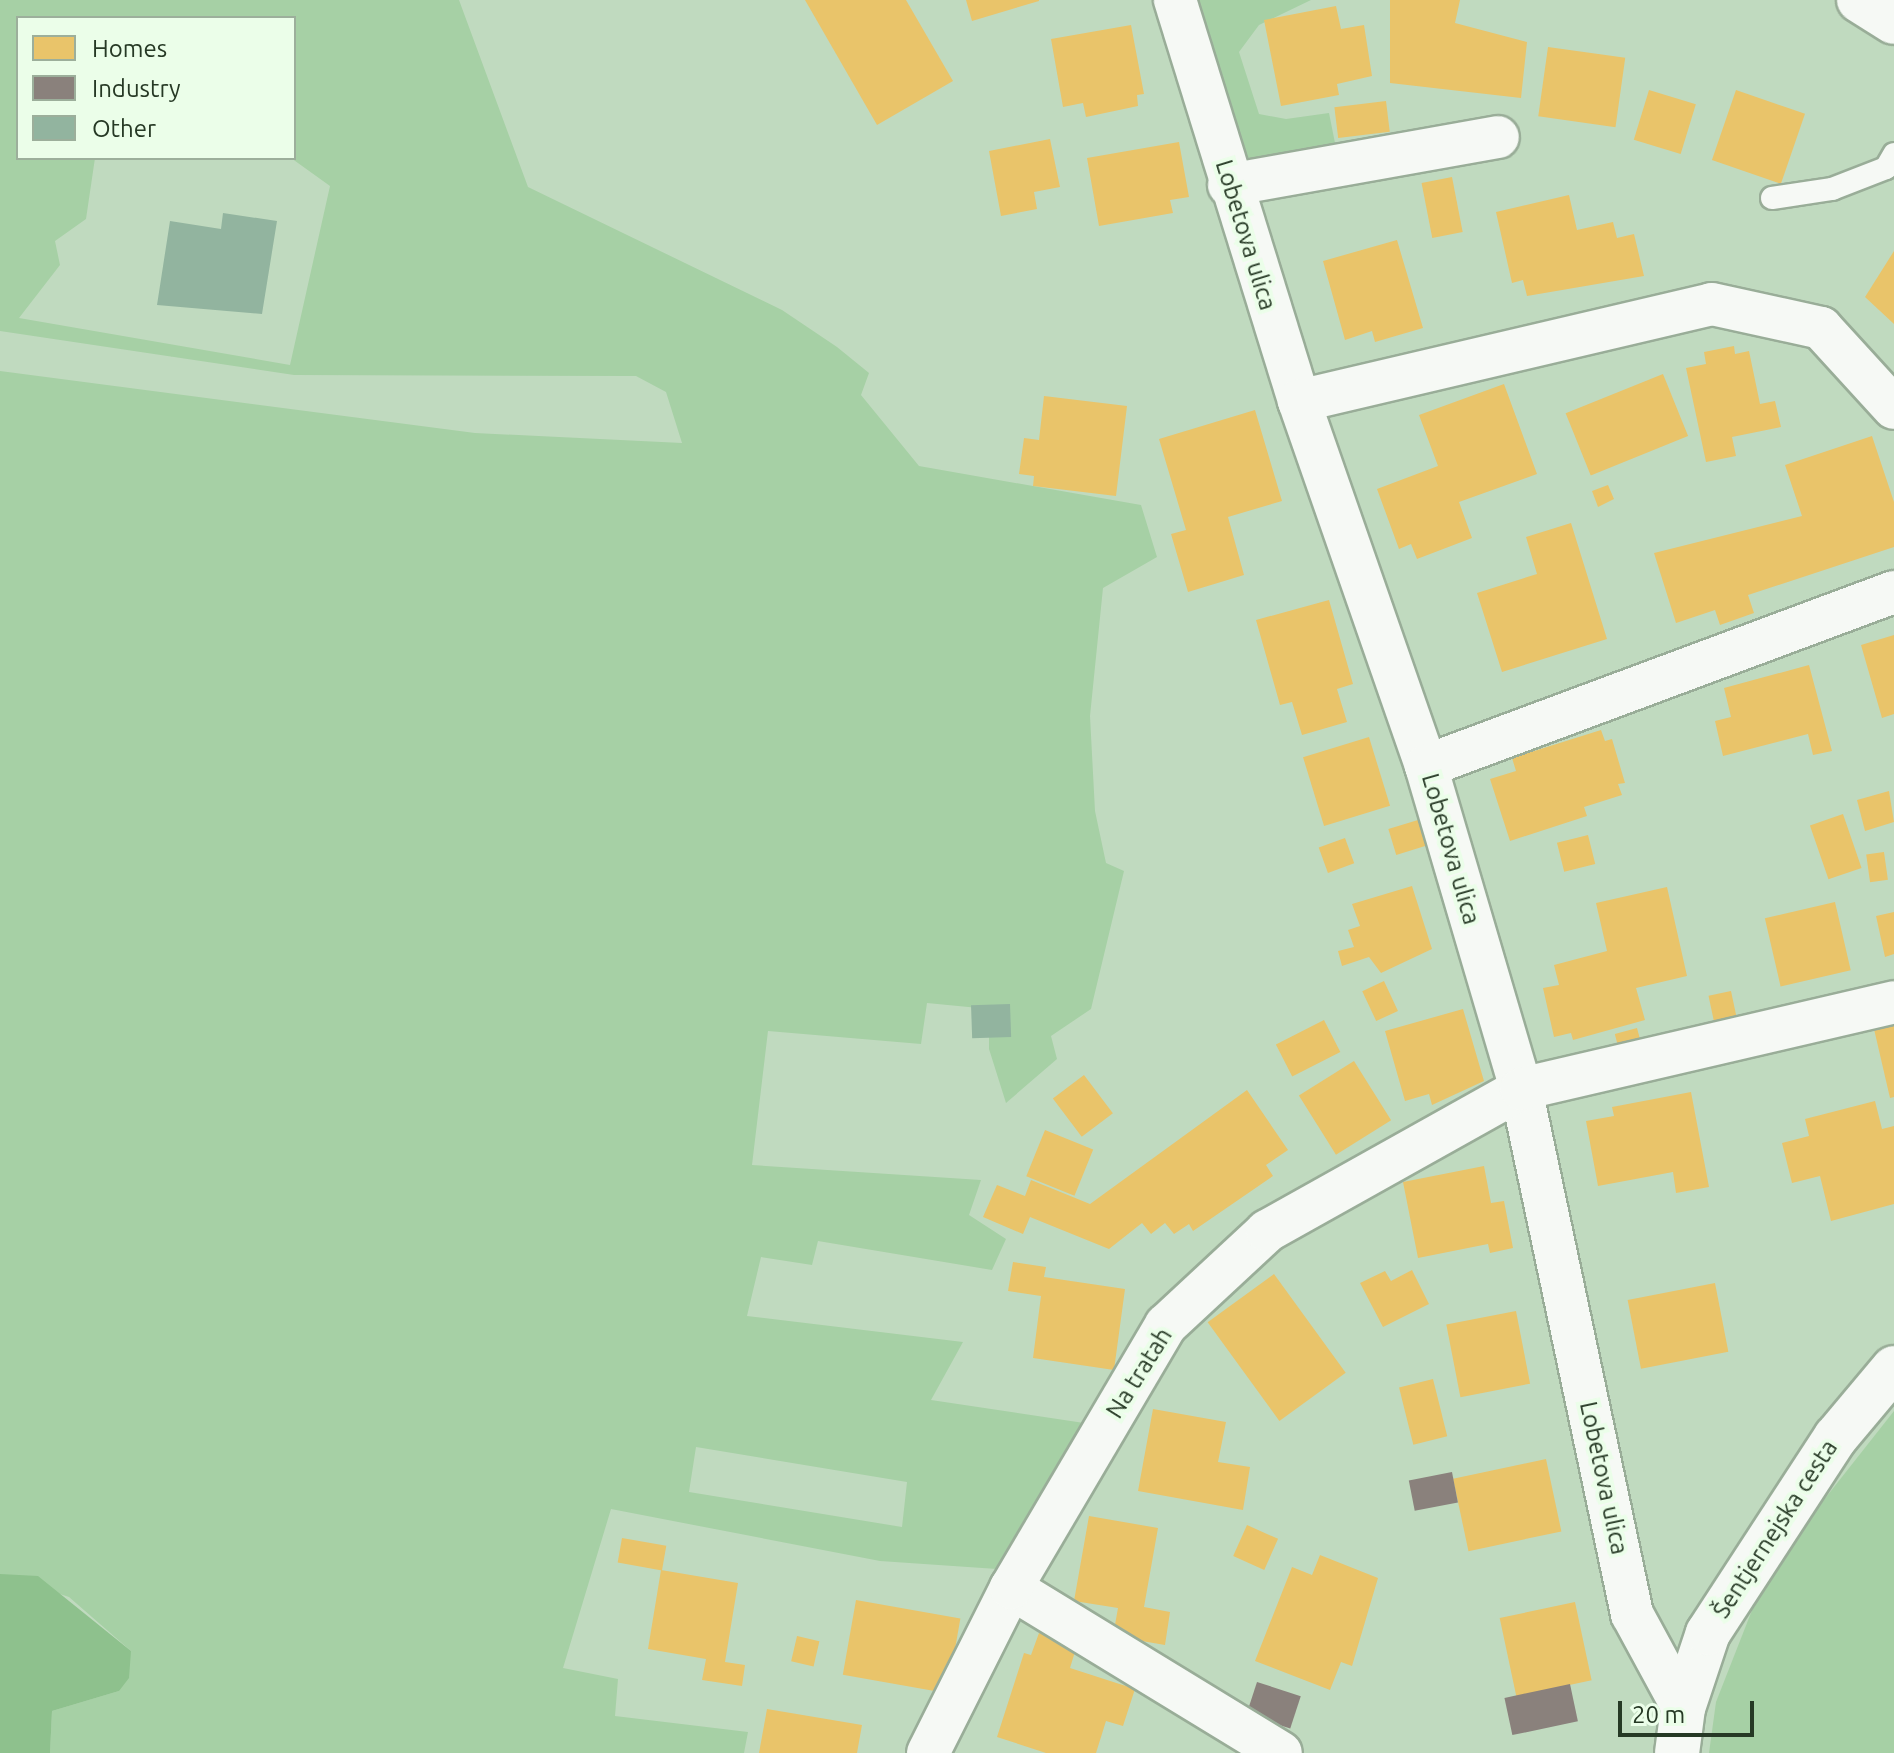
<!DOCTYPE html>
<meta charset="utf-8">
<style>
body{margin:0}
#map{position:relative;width:1894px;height:1753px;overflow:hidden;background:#c0dabf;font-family:Ubuntu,sans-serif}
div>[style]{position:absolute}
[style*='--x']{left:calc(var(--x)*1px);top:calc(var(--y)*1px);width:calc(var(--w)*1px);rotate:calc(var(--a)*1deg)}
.green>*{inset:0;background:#a6d0a5}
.forest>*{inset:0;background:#8ec18d}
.homes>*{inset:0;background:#e9c46a;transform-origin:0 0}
.industry>*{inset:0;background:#8a817c;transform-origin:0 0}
.building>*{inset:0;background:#92b49f;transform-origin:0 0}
.roads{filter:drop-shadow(2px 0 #99ad98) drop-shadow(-2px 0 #99ad98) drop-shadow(0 2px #99ad98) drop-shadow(0 -2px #99ad98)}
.lane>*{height:22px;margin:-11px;padding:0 11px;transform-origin:11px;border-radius:11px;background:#f6f9f5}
.street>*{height:42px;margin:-21px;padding:0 21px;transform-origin:21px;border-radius:21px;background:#f6f9f5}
.secondary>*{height:44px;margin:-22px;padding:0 22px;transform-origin:22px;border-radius:22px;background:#f6f9f5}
span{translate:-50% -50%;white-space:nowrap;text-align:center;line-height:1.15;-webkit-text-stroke:8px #ebfee9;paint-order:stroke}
.street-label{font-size:24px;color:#263925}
.legend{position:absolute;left:16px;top:16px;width:280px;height:144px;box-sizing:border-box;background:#ebfee9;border:2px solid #9caf9b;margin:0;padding:10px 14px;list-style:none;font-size:24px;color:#263925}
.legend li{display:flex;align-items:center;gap:16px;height:40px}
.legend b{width:40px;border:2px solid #9caf9b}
.scale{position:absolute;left:1618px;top:1701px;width:136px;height:36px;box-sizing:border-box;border:4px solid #263925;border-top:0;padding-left:10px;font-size:24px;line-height:28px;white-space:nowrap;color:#263925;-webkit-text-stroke:6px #ebfee9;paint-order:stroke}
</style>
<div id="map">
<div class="green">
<i style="clip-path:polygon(evenodd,0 0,459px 0,528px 187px,782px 310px,837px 347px,869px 373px,861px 395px,919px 466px,1141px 505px,1157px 557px,1103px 588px,1090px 716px,1095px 811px,1106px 863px,1124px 871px,1091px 1009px,1051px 1036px,1057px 1059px,1006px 1103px,989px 1049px,989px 1009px,927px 1003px,921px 1044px,768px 1031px,752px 1165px,981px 1180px,969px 1215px,1006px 1239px,992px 1270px,818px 1241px,812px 1265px,761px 1257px,747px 1316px,963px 1342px,931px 1400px,1084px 1423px,997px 1569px,880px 1561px,611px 1509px,563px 1668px,618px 1679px,615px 1716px,748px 1732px,744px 1753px,50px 1753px,52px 1711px,119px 1691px,131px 1651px,69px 1597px,0 1574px,0 371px,475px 433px,682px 443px,666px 392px,636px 376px,294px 375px,0 331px,0 0,18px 18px,294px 18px,291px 158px,330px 186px,290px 365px,19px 318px,60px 265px,55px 241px,86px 219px,95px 158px,18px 158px,18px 18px,0 0,696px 1447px,907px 1482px,902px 1527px,689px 1492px,696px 1447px)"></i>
<i style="clip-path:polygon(1193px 0,1311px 0,1259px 25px,1239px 52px,1259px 114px,1286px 119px,1329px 113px,1338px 158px,1250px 168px)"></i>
<i style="clip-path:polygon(1894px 1411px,1894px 1753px,1709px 1753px,1716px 1702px,1767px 1572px)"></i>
</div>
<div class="forest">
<i style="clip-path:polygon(0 1574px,38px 1576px,131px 1651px,129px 1678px,119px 1691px,52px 1711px,50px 1753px,0 1753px)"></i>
</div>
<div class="homes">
<i style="clip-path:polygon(805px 0,906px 0,953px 81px,877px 125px)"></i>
<i style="clip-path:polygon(966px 0,1039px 0,1039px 1px,972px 21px)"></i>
<i style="clip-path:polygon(1390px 0,1460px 0,1455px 23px,1527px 42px,1521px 98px,1390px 83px)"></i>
<i style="clip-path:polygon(1336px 6px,1341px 29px,1364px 25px,1372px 76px,1337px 84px,1339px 95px,1281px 106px,1264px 20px)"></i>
<i style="clip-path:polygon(1131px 25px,1144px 94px,1137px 95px,1138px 106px,1086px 117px,1083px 103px,1063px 107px,1051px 39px)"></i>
<i style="left:1548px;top:47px;width:78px;height:70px;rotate:8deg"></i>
<i style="left:1649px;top:90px;width:49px;height:52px;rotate:17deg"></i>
<i style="left:1736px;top:90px;width:73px;height:74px;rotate:19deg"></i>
<i style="left:1386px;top:101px;width:31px;height:52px;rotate:83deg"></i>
<i style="clip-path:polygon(1050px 139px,1060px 187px,1034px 192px,1037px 209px,1001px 216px,989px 151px)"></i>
<i style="clip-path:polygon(1179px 142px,1189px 197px,1170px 200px,1173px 213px,1099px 226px,1087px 158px)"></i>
<i style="left:1452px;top:177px;width:56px;height:31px;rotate:79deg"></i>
<i style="clip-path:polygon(1569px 195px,1577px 230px,1613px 222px,1617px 238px,1634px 234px,1644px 276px,1527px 296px,1523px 280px,1512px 283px,1496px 212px)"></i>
<i style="clip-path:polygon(1397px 240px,1423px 328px,1375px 342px,1372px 331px,1345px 340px,1323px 261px)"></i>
<i style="clip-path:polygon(1894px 251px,1894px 324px,1865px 297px)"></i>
<i style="clip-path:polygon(1734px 346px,1735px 354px,1749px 351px,1760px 404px,1775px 401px,1781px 427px,1732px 437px,1736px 456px,1706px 462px,1686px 368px,1706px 364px,1704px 352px)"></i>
<i style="left:1663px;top:374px;width:67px;height:105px;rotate:68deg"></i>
<i style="clip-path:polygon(1504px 384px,1537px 474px,1459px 502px,1472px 538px,1417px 559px,1411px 544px,1399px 549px,1377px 489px,1438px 466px,1419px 415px)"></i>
<i style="clip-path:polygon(1044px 396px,1127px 406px,1116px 496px,1033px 486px,1034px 476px,1019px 474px,1024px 438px,1039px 440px)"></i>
<i style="clip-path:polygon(1255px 410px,1282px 501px,1228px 517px,1244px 575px,1188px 592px,1171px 534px,1186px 530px,1159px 439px)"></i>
<i style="clip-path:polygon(1872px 436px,1894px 502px,1894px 547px,1748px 595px,1754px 613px,1720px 625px,1715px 610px,1676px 623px,1654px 553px,1802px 516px,1785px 465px)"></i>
<i style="clip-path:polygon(1608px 485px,1614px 499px,1598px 507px,1592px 491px)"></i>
<i style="clip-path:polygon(1571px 523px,1607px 639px,1502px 672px,1477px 593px,1537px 574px,1526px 537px)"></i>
<i style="clip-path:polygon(1329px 600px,1353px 684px,1337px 689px,1347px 722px,1302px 735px,1292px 702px,1280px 705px,1256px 620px)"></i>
<i style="clip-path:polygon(1894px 635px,1894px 714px,1882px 718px,1861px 645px)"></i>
<i style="clip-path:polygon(1809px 665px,1832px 751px,1813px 755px,1808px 734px,1723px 756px,1715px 721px,1731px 717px,1724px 688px)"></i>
<i style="clip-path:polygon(1601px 730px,1605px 741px,1612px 739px,1625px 783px,1618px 784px,1622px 795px,1584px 807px,1587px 816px,1510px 841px,1490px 779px,1516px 771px,1512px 758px)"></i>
<i style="left:1369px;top:737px;width:72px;height:69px;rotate:73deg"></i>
<i style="clip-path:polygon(1889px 791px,1894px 822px,1865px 831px,1857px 800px)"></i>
<i style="left:1843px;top:814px;width:57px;height:35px;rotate:71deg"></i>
<i style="left:1418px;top:820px;width:27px;height:31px;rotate:73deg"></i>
<i style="left:1588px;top:835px;width:30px;height:32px;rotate:76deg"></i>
<i style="left:1345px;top:838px;width:27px;height:28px;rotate:70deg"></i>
<i style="left:1884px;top:852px;width:28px;height:18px;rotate:82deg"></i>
<i style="clip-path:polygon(1412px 886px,1432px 949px,1381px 973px,1369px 957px,1342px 966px,1338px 951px,1354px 947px,1348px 930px,1360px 926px,1352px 904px)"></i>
<i style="clip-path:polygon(1667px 887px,1687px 976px,1636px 988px,1645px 1020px,1573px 1040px,1571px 1033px,1554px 1037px,1543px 988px,1559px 985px,1554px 965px,1607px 951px,1596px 903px)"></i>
<i style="left:1835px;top:902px;width:70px;height:72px;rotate:77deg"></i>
<i style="clip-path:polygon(1894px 912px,1894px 954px,1885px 957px,1876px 916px)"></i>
<i style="left:1384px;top:981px;width:33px;height:24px;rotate:65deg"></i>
<i style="left:1731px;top:991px;width:34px;height:23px;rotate:78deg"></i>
<i style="clip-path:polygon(1463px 1009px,1484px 1081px,1432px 1105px,1429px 1094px,1405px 1101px,1385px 1031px)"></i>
<i style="left:1324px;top:1020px;width:36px;height:54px;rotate:63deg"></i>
<i style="clip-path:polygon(1894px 1024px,1894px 1097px,1890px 1098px,1874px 1029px)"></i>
<i style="left:1637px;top:1028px;width:24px;height:23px;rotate:75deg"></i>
<i style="left:1354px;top:1061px;width:70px;height:65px;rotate:58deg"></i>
<i style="left:1084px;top:1075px;width:48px;height:39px;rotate:53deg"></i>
<i style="clip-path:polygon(1247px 1090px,1288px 1150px,1266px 1165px,1273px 1176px,1193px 1231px,1189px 1224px,1174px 1234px,1165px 1223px,1151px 1234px,1142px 1223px,1109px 1249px,1030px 1217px,1023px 1234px,983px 1217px,997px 1185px,1025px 1196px,1031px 1180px,1090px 1204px)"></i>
<i style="clip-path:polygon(1691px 1092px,1709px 1187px,1676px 1193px,1673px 1172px,1598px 1186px,1586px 1121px,1614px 1116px,1612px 1107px)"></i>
<i style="clip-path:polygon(1875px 1101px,1882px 1129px,1894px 1126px,1894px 1204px,1831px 1221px,1820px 1176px,1792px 1183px,1782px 1143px,1809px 1136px,1805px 1119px)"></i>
<i style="left:1045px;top:1130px;width:52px;height:50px;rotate:22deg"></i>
<i style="clip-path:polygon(1484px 1166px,1491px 1203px,1504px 1201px,1513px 1248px,1490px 1253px,1488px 1244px,1418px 1258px,1403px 1182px)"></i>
<i style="clip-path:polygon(1013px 1262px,1046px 1267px,1044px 1277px,1125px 1289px,1114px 1370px,1033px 1358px,1041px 1296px,1008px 1291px)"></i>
<i style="clip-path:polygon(1412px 1270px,1429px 1304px,1383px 1327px,1360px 1283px,1385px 1271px,1391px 1281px)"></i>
<i style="left:1274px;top:1274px;width:122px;height:82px;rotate:54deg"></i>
<i style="left:1715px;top:1283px;width:70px;height:89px;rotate:79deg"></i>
<i style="left:1516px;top:1311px;width:74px;height:71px;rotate:79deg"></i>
<i style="left:1433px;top:1379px;width:59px;height:35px;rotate:76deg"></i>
<i style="clip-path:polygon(1153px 1409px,1226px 1422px,1218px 1462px,1250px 1467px,1243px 1510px,1138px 1491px)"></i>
<i style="left:1546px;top:1459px;width:74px;height:95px;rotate:78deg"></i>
<i style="clip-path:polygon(1089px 1516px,1158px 1528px,1144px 1607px,1170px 1612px,1165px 1645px,1113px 1636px,1118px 1608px,1074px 1601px)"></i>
<i style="left:1247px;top:1525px;width:34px;height:34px;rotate:24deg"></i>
<i style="left:622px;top:1538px;width:45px;height:25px;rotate:10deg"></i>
<i style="clip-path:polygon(1320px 1555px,1378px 1578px,1352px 1666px,1341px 1662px,1330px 1690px,1255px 1661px,1292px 1567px,1312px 1575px)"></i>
<i style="clip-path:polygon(661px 1570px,738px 1583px,725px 1662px,745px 1665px,742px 1686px,702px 1680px,706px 1659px,648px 1649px)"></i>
<i style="left:856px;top:1600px;width:106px;height:76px;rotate:10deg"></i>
<i style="left:1575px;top:1602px;width:80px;height:77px;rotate:78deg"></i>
<i style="clip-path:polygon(1039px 1633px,1077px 1645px,1070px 1668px,1135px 1689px,1123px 1726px,1106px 1721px,1096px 1753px,1046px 1753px,997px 1737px,1024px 1653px,1031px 1655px)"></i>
<i style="left:797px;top:1636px;width:23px;height:26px;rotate:13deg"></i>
<i style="clip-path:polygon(767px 1709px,862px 1725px,857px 1753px,759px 1753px)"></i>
</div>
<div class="industry">
<i style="left:1452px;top:1472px;width:31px;height:44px;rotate:79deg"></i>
<i style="left:1257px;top:1682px;width:46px;height:34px;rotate:18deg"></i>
<i style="left:1570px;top:1684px;width:38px;height:67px;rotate:78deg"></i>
</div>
<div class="building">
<i style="clip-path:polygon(223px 213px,277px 221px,262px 314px,157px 305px,170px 221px,221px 229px)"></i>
<i style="left:1010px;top:1004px;width:33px;height:39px;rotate:88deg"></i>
</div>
<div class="roads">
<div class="lane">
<i style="--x:1772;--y:198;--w:61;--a:-8.5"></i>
<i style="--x:1832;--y:189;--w:58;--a:-21.3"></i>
<i style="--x:1886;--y:168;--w:16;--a:-60"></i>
</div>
<div class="street">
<i style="--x:1175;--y:0;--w:420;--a:72.8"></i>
<i style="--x:1299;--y:401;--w:386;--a:70.8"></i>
<i style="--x:1426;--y:766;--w:337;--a:73.6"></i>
<i style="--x:1521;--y:1089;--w:537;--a:78.06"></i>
<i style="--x:1632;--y:1614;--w:107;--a:61.5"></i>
<i style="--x:1229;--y:185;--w:273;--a:-10.1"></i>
<i style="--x:1299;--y:401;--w:424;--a:-13.2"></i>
<i style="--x:1712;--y:304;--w:112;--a:12.4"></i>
<i style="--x:1821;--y:328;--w:108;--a:47.6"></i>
<i style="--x:1426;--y:766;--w:499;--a:-20.4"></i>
<i style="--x:1011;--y:1588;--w:316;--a:31.4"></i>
<i style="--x:928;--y:1753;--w:185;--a:-63.3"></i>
<i style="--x:1011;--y:1588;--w:305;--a:-59.5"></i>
<i style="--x:1166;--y:1325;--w:138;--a:-42.9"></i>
<i style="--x:1267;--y:1231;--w:291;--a:-29.2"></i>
<i style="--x:1521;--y:1089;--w:383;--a:-13.1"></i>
</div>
<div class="secondary">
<i style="--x:1859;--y:0;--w:41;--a:32.2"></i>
<i style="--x:1677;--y:1753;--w:45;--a:-82.4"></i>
<i style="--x:1683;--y:1708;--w:79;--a:-71.6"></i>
<i style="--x:1708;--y:1633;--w:234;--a:-56.9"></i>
<i style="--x:1836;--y:1437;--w:90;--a:-50"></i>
</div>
</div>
<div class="street-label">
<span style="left:1246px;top:235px;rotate:73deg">Lobetova ulica</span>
<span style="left:1451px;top:849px;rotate:74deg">Lobetova ulica</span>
<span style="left:1139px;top:1373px;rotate:-58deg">Na tratah</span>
<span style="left:1604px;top:1478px;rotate:78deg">Lobetova ulica</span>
<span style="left:1775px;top:1529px;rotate:-57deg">Šentjernejska cesta</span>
</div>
<ul class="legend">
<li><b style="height:22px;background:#e9c46a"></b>Homes</li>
<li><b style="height:22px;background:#8a817c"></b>Industry</li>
<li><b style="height:22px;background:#92b49f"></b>Other</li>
</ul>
<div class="scale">20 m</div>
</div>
